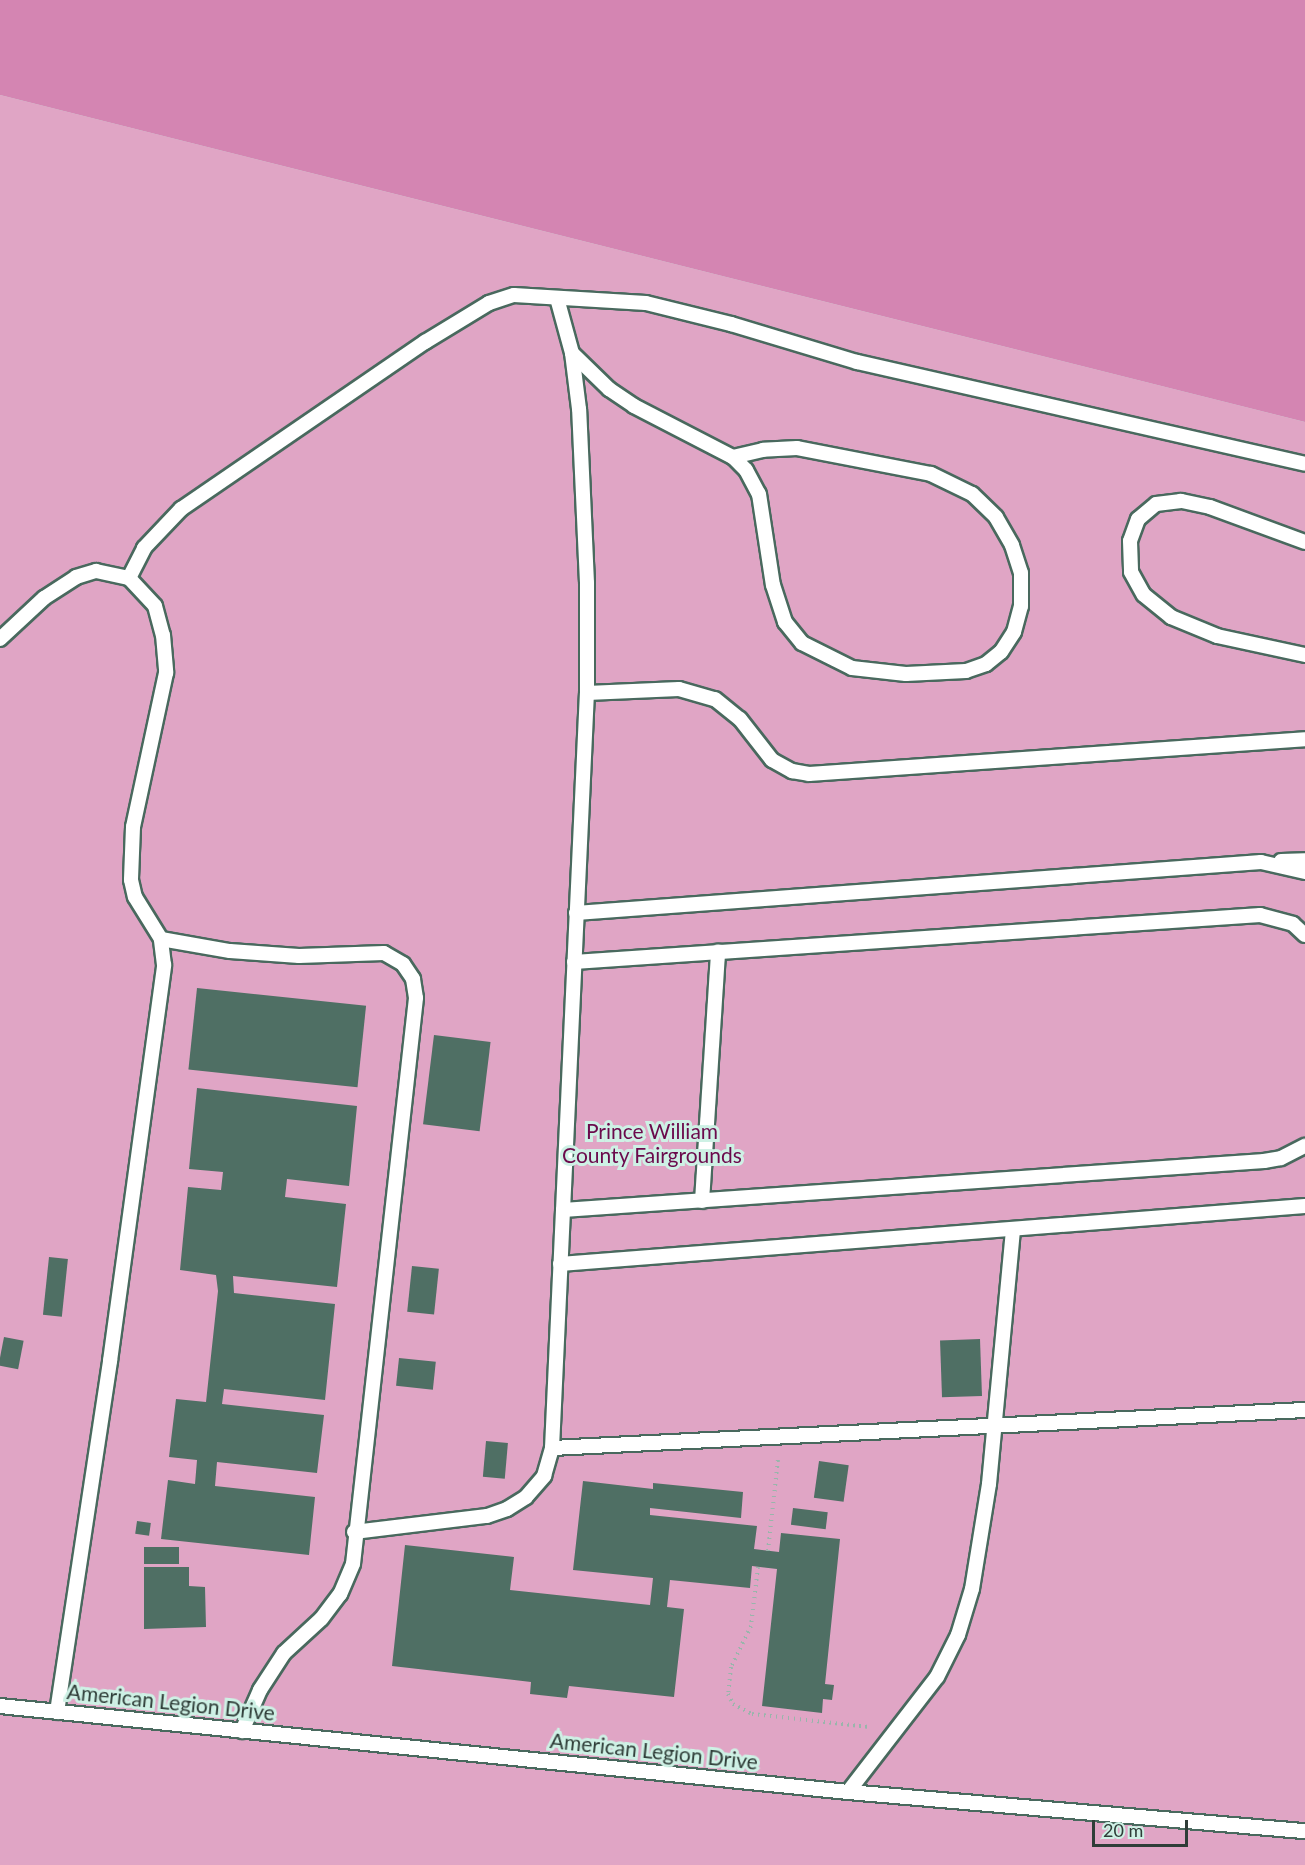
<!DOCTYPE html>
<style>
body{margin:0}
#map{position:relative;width:1305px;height:1865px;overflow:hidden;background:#cef1e5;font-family:Lato,sans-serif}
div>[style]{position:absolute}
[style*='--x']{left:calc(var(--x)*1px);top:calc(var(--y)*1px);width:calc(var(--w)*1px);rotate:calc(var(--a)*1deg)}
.green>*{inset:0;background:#e0a5c5}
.forest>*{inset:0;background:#d485b2}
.building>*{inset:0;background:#4f6f64;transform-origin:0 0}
.path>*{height:4px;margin-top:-2px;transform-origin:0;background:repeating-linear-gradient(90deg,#99b5ab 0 1.5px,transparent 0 6px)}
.roads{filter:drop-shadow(2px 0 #49695e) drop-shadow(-2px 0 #49695e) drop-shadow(0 2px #49695e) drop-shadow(0 -2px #49695e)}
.lane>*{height:14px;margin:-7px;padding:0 7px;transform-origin:7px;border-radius:7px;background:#fff}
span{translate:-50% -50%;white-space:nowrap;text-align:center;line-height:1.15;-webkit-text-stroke:6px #cef1e5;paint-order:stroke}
.park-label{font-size:21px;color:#6b0a4c}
.street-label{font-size:21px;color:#2f3d38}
.scale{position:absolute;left:1092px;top:1820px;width:96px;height:27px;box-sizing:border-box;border:3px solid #2f3d38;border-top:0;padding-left:8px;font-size:18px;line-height:21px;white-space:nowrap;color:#2f3d38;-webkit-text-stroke:4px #cef1e5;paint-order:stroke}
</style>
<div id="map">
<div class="green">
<i style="clip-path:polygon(0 95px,1305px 422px,1305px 1865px,0 1865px)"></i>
</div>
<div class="forest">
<i style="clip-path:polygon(0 0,1305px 0,1305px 422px,0 95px)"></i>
</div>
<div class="building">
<i style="left:197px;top:988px;width:170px;height:82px;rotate:6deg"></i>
<i style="left:434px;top:1035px;width:57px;height:90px;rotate:7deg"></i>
<i style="clip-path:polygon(197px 1088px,357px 1106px,349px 1186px,287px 1179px,285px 1197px,346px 1204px,337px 1287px,233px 1276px,234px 1293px,335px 1304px,325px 1400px,224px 1389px,222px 1404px,324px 1415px,317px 1473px,217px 1462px,215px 1486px,315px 1497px,309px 1555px,161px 1539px,168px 1480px,195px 1484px,197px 1460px,169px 1457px,176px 1399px,206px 1402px,218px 1291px,216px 1275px,180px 1270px,188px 1187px,221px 1190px,223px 1172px,189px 1169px)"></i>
<i style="left:49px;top:1257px;width:19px;height:58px;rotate:6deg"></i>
<i style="left:412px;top:1266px;width:27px;height:46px;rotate:6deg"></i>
<i style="left:4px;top:1337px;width:20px;height:29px;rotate:11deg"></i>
<i style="left:980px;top:1339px;width:57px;height:40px;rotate:88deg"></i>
<i style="left:399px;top:1358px;width:37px;height:28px;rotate:6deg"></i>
<i style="left:486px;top:1441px;width:22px;height:36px;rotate:5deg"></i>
<i style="left:819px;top:1461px;width:30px;height:37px;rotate:8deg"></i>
<i style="clip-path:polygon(583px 1481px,653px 1489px,653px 1483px,743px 1492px,741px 1518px,650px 1508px,650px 1515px,757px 1526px,754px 1549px,779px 1552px,781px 1533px,840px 1539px,825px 1684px,834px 1685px,832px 1700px,823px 1699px,822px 1713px,762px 1706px,777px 1569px,752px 1566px,750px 1588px,670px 1580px,667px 1607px,684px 1609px,674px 1697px,569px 1686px,567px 1698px,530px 1694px,531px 1682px,392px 1666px,405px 1545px,514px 1557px,510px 1590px,650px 1605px,653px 1578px,573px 1570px)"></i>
<i style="left:793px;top:1508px;width:35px;height:17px;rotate:7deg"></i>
<i style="left:137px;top:1521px;width:14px;height:13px;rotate:8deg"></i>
<i style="left:144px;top:1547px;width:35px;height:17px"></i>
<i style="clip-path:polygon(144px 1567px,189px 1567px,189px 1586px,205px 1587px,206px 1627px,144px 1629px)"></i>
</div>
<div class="path">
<i style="--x:768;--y:1551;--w:93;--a:-83.8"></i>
<i style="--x:758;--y:1567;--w:59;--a:96.8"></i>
<i style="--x:751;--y:1626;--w:46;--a:116"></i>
<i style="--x:731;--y:1667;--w:27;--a:96"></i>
<i style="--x:728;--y:1694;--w:11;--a:63"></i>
<i style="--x:733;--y:1704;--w:21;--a:28"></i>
<i style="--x:752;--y:1714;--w:118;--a:6.3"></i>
</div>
<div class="roads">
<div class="lane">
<i style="--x:572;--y:353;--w:52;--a:44.2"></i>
<i style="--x:609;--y:389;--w:30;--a:34"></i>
<i style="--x:634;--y:406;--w:111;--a:27.3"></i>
<i style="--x:733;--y:457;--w:18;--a:45"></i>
<i style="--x:746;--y:470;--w:27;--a:62"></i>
<i style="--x:759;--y:494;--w:92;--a:81.3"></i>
<i style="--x:773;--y:585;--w:39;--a:72"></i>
<i style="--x:785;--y:622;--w:27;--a:51"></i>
<i style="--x:802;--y:643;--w:56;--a:26.6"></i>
<i style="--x:852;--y:668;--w:54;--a:6.3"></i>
<i style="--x:906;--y:674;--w:60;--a:-2.9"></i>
<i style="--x:966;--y:671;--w:21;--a:-19"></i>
<i style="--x:986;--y:664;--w:19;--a:-39"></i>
<i style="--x:1001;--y:652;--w:24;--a:-57"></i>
<i style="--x:1014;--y:632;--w:27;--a:-75"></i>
<i style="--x:1021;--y:606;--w:33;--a:-90"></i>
<i style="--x:1021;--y:573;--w:29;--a:-108"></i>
<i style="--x:1012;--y:545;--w:32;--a:-120"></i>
<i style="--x:996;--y:517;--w:33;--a:-136"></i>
<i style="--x:972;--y:494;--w:46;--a:-154"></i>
<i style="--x:931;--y:474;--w:136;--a:-169"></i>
<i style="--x:797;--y:448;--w:34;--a:177"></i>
<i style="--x:763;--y:450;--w:31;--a:167"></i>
<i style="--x:1305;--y:542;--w:101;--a:-159.8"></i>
<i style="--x:1210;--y:507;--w:30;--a:-168"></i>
<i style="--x:1181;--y:501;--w:25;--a:173"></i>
<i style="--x:1156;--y:504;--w:23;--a:140"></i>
<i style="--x:1138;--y:519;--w:23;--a:110"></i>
<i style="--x:1130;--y:541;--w:31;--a:88"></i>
<i style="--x:1131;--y:572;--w:26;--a:61"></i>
<i style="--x:1144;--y:595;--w:35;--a:39"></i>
<i style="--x:1171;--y:617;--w:50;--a:22.4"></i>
<i style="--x:1217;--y:636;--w:90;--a:12.2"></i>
<i style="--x:129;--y:578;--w:34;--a:-63"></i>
<i style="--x:144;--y:548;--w:54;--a:-46.5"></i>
<i style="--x:181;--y:509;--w:296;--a:-34.4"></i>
<i style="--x:425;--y:342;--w:75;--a:-31.4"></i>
<i style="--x:489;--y:303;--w:26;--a:-18"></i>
<i style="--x:514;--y:295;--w:132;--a:3.5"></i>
<i style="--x:646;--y:303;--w:88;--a:13.9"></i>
<i style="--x:731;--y:324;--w:132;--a:16.8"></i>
<i style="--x:857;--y:362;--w:459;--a:12.8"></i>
<i style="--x:0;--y:639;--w:60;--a:-43"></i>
<i style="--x:44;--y:598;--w:38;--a:-33"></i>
<i style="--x:76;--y:577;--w:21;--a:-17"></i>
<i style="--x:96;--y:571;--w:34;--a:12"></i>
<i style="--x:129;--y:578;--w:38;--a:47"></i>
<i style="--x:155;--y:606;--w:30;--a:75"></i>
<i style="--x:163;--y:635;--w:38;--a:85"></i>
<i style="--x:166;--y:673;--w:157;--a:102.1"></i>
<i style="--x:133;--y:827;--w:53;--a:92.2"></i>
<i style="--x:131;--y:880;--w:17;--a:77"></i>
<i style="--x:135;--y:897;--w:49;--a:58.2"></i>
<i style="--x:161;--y:939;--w:70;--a:9.9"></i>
<i style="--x:230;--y:951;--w:69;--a:4.1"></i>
<i style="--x:299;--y:956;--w:85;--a:-2"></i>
<i style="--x:384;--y:953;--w:22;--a:30"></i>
<i style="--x:403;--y:964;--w:18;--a:56"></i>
<i style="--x:413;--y:979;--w:19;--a:81"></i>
<i style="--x:416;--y:998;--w:569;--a:96.35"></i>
<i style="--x:353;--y:1564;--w:33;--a:113"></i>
<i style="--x:340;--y:1594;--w:31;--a:127"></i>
<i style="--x:321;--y:1619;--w:50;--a:137.4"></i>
<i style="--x:284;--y:1653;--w:44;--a:123"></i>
<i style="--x:260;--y:1690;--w:45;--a:113.7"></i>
<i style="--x:587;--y:693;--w:92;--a:-2.5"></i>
<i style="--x:679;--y:689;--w:37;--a:16"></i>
<i style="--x:715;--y:699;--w:32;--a:39"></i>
<i style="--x:740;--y:719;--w:52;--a:52"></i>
<i style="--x:772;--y:760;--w:23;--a:29"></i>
<i style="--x:792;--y:771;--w:17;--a:10"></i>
<i style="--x:809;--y:774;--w:497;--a:-4"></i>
<i style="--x:1281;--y:861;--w:24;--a:-2"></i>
<i style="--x:576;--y:913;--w:687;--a:-4.26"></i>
<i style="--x:1261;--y:862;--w:45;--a:12.8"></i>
<i style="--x:574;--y:962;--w:688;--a:-3.92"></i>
<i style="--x:1260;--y:915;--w:34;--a:15"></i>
<i style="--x:1293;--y:924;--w:16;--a:43"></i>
<i style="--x:702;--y:1201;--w:250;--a:-86.3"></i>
<i style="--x:563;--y:1210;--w:703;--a:-4"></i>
<i style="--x:1264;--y:1161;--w:17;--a:-10"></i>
<i style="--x:1281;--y:1158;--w:27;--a:-27"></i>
<i style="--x:560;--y:1264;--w:747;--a:-4.45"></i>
<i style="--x:552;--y:1448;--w:754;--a:-2.89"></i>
<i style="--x:354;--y:1532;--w:134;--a:-6.9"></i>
<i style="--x:487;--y:1516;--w:21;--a:-19"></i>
<i style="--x:507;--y:1509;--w:22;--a:-32"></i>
<i style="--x:526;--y:1497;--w:28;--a:-49"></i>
<i style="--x:544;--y:1476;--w:29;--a:-74"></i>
<i style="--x:552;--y:1448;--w:756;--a:-87.35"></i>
<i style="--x:587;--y:693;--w:110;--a:-90"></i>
<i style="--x:587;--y:583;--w:174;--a:-92.6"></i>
<i style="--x:579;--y:409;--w:56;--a:-97.1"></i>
<i style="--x:572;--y:353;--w:57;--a:-105.3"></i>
<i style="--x:0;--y:1706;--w:852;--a:5.79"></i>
<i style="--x:848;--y:1792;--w:459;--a:4.9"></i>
<i style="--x:57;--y:1712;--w:355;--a:-81.4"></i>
<i style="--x:110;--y:1361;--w:400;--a:-82.2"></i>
<i style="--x:164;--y:965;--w:26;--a:-97"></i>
<i style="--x:848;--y:1792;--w:145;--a:-52.3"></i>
<i style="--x:937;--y:1677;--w:47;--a:-63.4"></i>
<i style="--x:958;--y:1635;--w:48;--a:-73.1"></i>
<i style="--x:972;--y:1589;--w:106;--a:-80.8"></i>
<i style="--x:989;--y:1484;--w:255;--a:-84.6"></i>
</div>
</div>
<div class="park-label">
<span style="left:652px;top:1143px">Prince William<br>County Fairgrounds</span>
</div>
<div class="street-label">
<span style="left:171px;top:1702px;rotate:6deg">American Legion Drive</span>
<span style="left:654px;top:1751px;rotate:6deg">American Legion Drive</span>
</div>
<div class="scale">20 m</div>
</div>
